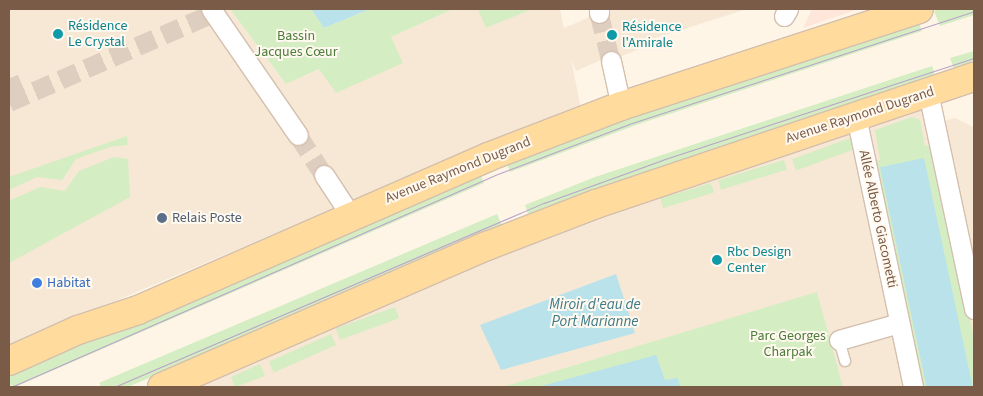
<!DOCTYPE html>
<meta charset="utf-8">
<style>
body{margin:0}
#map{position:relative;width:983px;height:396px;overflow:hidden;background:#fef5e7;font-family:"Source Sans 3",sans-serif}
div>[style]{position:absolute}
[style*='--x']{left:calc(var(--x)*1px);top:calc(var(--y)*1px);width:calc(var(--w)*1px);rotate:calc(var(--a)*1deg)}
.residential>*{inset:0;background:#f6e8d4}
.commercial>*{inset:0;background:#ffe6da}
.green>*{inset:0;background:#d4edc3;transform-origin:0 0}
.water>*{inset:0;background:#b9e2ea;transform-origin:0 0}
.street-tunnel>*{height:19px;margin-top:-9.5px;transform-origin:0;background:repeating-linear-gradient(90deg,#ddcebf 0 19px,transparent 0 28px)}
.roads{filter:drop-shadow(1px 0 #d4bfae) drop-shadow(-1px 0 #d4bfae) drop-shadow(0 1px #d4bfae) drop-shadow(0 -1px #d4bfae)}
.lane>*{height:10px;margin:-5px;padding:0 5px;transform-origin:5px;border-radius:5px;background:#fff}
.street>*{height:19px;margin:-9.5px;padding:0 9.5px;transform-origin:9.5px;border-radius:9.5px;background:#fff}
.primary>*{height:28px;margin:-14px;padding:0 14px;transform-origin:14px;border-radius:14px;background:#ffdc9d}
.tram>*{height:1px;margin:-0.5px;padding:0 0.5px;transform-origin:0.5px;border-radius:0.5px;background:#b9a3ca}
.dots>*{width:14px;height:14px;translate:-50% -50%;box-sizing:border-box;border:2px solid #fff9ef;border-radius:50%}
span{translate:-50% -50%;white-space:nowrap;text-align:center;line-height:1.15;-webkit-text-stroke:4px #fff9ef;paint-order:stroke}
.culture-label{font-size:14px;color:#0d838f}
.left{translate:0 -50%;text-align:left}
.park-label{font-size:14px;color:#4d7b3c}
.street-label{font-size:14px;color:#7a5b48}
.service-label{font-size:14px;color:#4e5e75}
.shop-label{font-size:14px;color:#366cbe}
.water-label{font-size:15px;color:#3d7a88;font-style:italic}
.frame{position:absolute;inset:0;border:10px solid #7a5b48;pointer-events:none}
</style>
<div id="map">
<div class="residential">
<i style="clip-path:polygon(9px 9px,230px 9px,286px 84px,453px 9px,560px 9px,564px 28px,609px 9px,747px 9px,643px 42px,644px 47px,605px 63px,603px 59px,576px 71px,571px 59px,581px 109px,328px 211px,9px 346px)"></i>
<i style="clip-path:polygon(925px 103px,930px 125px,955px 118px,974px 127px,974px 387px,843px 387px,817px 293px,502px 387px,198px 387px,317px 330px,579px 221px)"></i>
</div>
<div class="commercial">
<i style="clip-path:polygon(812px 9px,859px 9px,803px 28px)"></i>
</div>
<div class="green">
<i style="clip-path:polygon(230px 9px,311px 9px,324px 28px,370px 9px,453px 9px,391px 37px,403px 63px,336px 93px,319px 69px,286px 84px)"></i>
<i style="clip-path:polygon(478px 9px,532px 9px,486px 28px)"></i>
<i style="clip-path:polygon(941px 9px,974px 9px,974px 15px,940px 26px,934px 11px)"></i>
<i style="clip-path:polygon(917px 18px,922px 31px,639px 124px,510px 172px,505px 158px)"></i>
<i style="clip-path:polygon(974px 51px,974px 67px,955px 72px,950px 58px)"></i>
<i style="clip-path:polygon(932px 66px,936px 78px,529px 217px,525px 205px,595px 177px)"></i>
<i style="clip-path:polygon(912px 117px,920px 120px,925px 146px,934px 144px,974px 339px,974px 387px,918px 387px,871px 162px,880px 160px,875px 130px)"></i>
<i style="clip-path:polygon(127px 136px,128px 145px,110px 147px,76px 159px,62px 180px,37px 177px,9px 190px,9px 177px)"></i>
<i style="left:853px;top:137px;width:12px;height:65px;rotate:70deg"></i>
<i style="clip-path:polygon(114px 157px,128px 159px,130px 197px,9px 263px,9px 201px,40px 187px,65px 191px,79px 171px)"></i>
<i style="left:784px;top:160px;width:10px;height:69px;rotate:73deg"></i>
<i style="clip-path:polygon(478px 169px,484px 183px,15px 387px,9px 384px,9px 374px)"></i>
<i style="left:711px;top:183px;width:10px;height:53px;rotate:73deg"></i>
<i style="left:497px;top:214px;width:15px;height:432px;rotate:67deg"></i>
<i style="clip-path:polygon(817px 292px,843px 387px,502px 387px)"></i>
<i style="left:395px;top:307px;width:12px;height:63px;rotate:70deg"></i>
<i style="left:331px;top:334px;width:12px;height:68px;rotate:66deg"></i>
<i style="clip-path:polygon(260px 364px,265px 376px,235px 387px,231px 377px)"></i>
</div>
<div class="water">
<i style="clip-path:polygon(311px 9px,370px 9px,324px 28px)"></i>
<i style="left:924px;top:158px;width:234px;height:45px;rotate:78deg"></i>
<i style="clip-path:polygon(616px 274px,635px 333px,501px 370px,480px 325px)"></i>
<i style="clip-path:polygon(656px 355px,665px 380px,678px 378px,680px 387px,538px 387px)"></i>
</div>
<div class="street-tunnel">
<i style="--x:599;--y:13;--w:49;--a:76"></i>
<i style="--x:9;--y:78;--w:23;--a:67"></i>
<i style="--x:9;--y:102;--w:223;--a:-23.5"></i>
<i style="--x:298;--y:135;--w:48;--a:57"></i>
</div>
<div class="roads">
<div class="lane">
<i style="--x:839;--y:340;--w:22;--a:74"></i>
</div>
<div class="street">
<i style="--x:211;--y:9;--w:153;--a:55.4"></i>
<i style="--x:599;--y:9;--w:4;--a:90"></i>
<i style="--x:784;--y:16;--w:8;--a:-60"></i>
<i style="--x:611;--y:61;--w:46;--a:77.5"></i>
<i style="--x:928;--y:92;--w:222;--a:78"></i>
<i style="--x:856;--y:116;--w:277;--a:78.1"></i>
<i style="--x:324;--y:175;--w:49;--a:56.6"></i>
<i style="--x:839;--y:340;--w:62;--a:-15.8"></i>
</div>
<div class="primary">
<i style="--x:9;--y:361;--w:76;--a:-24.2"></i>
<i style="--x:78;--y:330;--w:63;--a:-18.4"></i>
<i style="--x:138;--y:310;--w:382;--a:-23.6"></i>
<i style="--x:488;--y:157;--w:142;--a:-21"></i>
<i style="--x:621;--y:106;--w:313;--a:-18"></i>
<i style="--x:162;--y:387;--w:354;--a:-23.5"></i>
<i style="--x:487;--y:246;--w:117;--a:-21.1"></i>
<i style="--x:596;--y:204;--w:399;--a:-18.6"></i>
</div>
</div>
<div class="tram">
<i style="--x:11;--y:387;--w:528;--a:-23.65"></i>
<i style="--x:495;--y:175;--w:143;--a:-20.8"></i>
<i style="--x:629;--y:124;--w:363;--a:-18.1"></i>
<i style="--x:114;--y:387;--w:468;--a:-23.2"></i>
<i style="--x:544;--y:203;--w:126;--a:-20"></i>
<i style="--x:662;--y:160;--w:328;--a:-18.1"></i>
</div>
<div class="dots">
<i style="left:58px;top:34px;background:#0f9aa8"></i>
<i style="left:612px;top:35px;background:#0f9aa8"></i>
<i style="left:162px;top:218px;background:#5c6f8a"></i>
<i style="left:717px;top:260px;background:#0f9aa8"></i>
<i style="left:37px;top:283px;background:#3f7fe0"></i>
</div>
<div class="culture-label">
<span class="left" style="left:68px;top:34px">Résidence<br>Le Crystal</span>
<span class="left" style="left:622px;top:35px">Résidence<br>l'Amirale</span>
<span class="left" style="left:727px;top:260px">Rbc Design<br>Center</span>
</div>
<div class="park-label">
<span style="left:296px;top:44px">Bassin<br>Jacques Cœur</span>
<span style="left:788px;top:344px">Parc Georges<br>Charpak</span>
</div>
<div class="street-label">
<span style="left:860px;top:115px;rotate:-18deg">Avenue Raymond Dugrand</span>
<span style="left:458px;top:170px;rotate:-22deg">Avenue Raymond Dugrand</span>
<span style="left:878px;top:219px;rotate:78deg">Allée Alberto Giacometti</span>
</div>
<div class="service-label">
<span class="left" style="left:172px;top:218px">Relais Poste</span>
</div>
<div class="shop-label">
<span class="left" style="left:47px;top:283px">Habitat</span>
</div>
<div class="water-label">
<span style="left:595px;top:313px">Miroir d'eau de<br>Port Marianne</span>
</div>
<div class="frame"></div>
</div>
